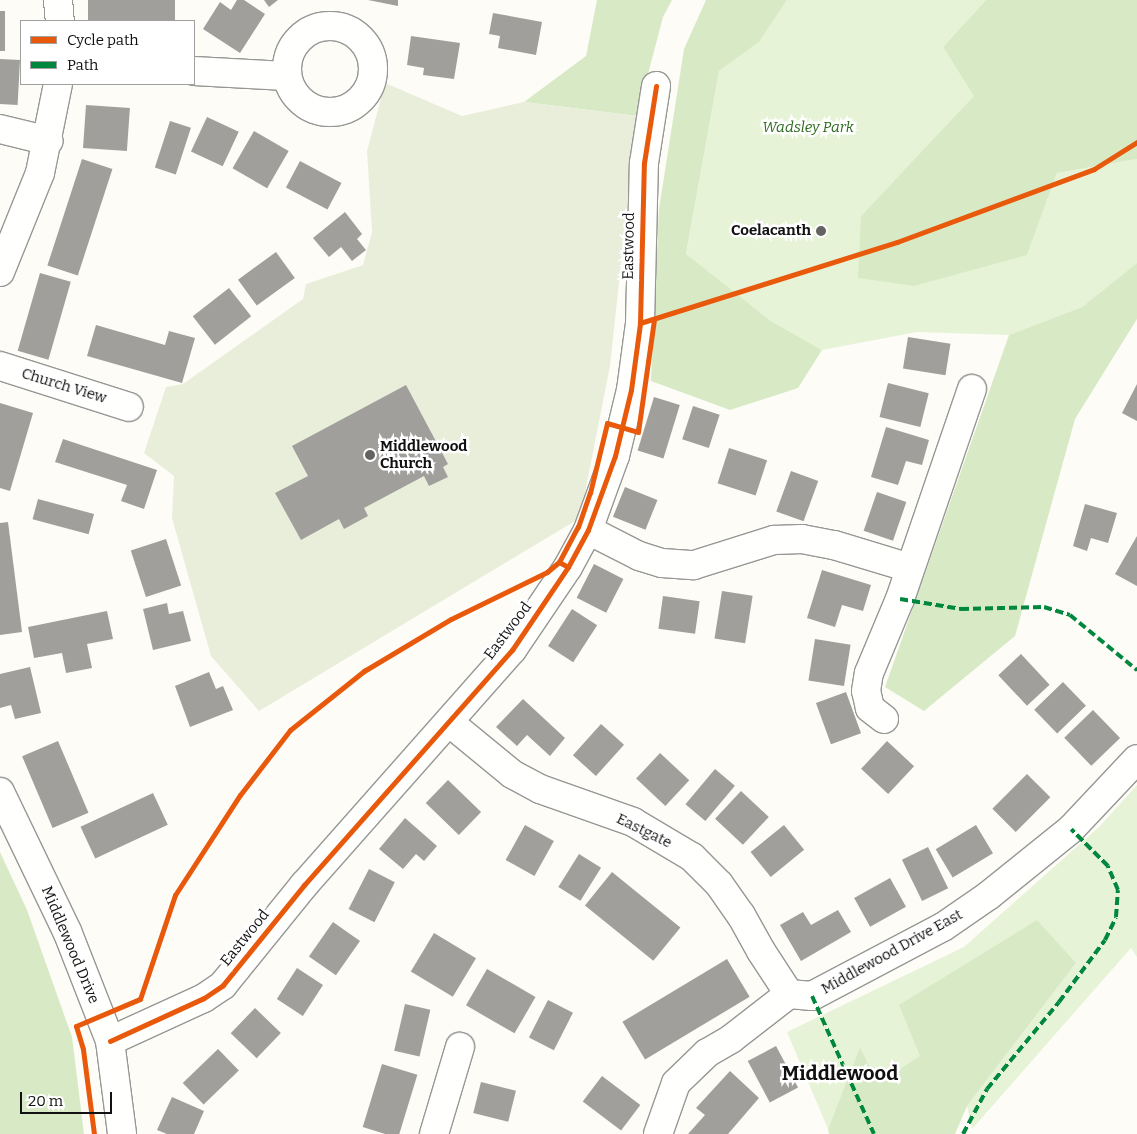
<!DOCTYPE html>
<style>
body{margin:0}
#map{position:relative;width:1137px;height:1134px;overflow:hidden;background:#fdfcf7;font-family:Bitter,serif}
div>[style]{position:absolute}
[style*='--x']{left:calc(var(--x)*1px);top:calc(var(--y)*1px);width:calc(var(--w)*1px);rotate:calc(var(--a)*1deg)}
.green>*{inset:0;background:#e7f3d7}
.forest>*{inset:0;background:#d8eac5}
.cemetery>*{inset:0;background:#e9eedb}
.building>*{inset:0;background:#a19f9c;transform-origin:0 0}
.roads{filter:drop-shadow(1px 0 #979795) drop-shadow(-1px 0 #979795) drop-shadow(0 1px #979795) drop-shadow(0 -1px #979795)}
.minor>*{height:28px;margin:-14px;padding:0 14px;transform-origin:14px;border-radius:14px;background:#fffffe}
.minor>.ring{margin:-14px;padding:0;box-sizing:content-box;background:none;border:28px solid #fffffe;border-radius:50%}
.quiet>*{height:4px;margin-top:-2px;transform-origin:0;background:repeating-linear-gradient(90deg,#00873e 0 8px,transparent 0 12px)}
.cycleway>*{height:5px;margin:-2.5px;padding:0 2.5px;transform-origin:2.5px;border-radius:2.5px;background:#e8590c}
.dots>*{width:14px;height:14px;translate:-50% -50%;box-sizing:border-box;border:2px solid #fff;border-radius:50%}
span{translate:-50% -50%;white-space:nowrap;text-align:center;line-height:1.15;-webkit-text-stroke:5px #fff;paint-order:stroke}
.park-label{font-size:15px;color:#2f6b1f;font-style:italic}
.poi-label{font-size:15px;color:#111;font-weight:700}
.right{translate:-100% -50%;text-align:right}
.left{translate:0 -50%;text-align:left}
.street-label{font-size:15px;color:#111}
.district-label{font-size:20px;color:#111;font-weight:700}
.legend{position:absolute;left:20px;top:20px;width:175px;height:65px;box-sizing:border-box;background:#fff;border:1px solid #a0a0a0;margin:0;padding:6px 9px;list-style:none;font-size:15px;color:#111}
.legend li{display:flex;align-items:center;gap:10px;height:25px}
.legend b{width:25px;border:1px solid #a0a0a0}
.scale{position:absolute;left:20px;top:1092px;width:92px;height:22px;box-sizing:border-box;border:2px solid #111;border-top:0;padding-left:6px;font-size:15px;line-height:18px;white-space:nowrap;color:#111;-webkit-text-stroke:4px #fff;paint-order:stroke}
</style>
<div id="map">
<div class="green">
<i style="clip-path:polygon(787px 0,986px 0,943px 47px,975px 96px,861px 216px,1027px 255px,1057px 173px,1137px 159px,1137px 263px,1082px 307px,1009px 335px,917px 332px,822px 350px,771px 321px,686px 255px,719px 71px,759px 42px)"></i>
<i style="clip-path:polygon(1137px 785px,1137px 957px,1131px 948px,972px 1129px,967px 1106px,1076px 963px,878px 1083px,860px 1047px,828px 1129px,787px 1032px,964px 947px,1100px 826px)"></i>
</div>
<div class="forest">
<i style="clip-path:polygon(597px 0,672px 0,663px 17px,637px 116px,524px 102px,586px 56px)"></i>
<i style="clip-path:polygon(706px 0,787px 0,759px 42px,719px 71px,686px 254px,771px 321px,822px 350px,798px 388px,730px 410px,651px 381px,659px 209px,684px 49px)"></i>
<i style="clip-path:polygon(986px 0,1137px 0,1137px 159px,1057px 173px,1027px 255px,914px 286px,858px 278px,861px 216px,974px 96px,943px 47px)"></i>
<i style="clip-path:polygon(1137px 263px,1137px 319px,1075px 419px,1015px 636px,924px 711px,885px 687px,1009px 335px,1082px 307px)"></i>
<i style="clip-path:polygon(0 852px,27px 910px,72px 1037px,84px 1134px,0 1134px)"></i>
<i style="clip-path:polygon(1037px 920px,1076px 963px,967px 1106px,955px 1134px,829px 1134px,828px 1129px,860px 1047px,878px 1083px,920px 1056px,899px 1005px)"></i>
</div>
<div class="cemetery">
<i style="clip-path:polygon(385px 83px,462px 116px,524px 102px,637px 116px,610px 366px,580px 518px,259px 711px,211px 656px,172px 518px,174px 476px,144px 453px,166px 387px,183px 384px,303px 299px,306px 284px,363px 265px,372px 232px,367px 151px)"></i>
</div>
<div class="building">
<i style="left:88px;top:0;width:87px;height:21px"></i>
<i style="clip-path:polygon(237px 0,244px 0,265px 14px,240px 53px,203px 29px,220px 2px,231px 10px)"></i>
<i style="clip-path:polygon(264px 0,278px 0,269px 7px)"></i>
<i style="clip-path:polygon(368px 0,398px 0,398px 6px)"></i>
<i style="left:0;top:11px;width:5px;height:40px"></i>
<i style="clip-path:polygon(493px 13px,542px 22px,536px 55px,498px 48px,500px 36px,489px 34px)"></i>
<i style="clip-path:polygon(411px 36px,460px 43px,454px 79px,423px 75px,424px 68px,407px 65px)"></i>
<i style="left:0;top:59px;width:20px;height:45px;rotate:3deg"></i>
<i style="left:86px;top:105px;width:44px;height:43px;rotate:4deg"></i>
<i style="left:207px;top:117px;width:35px;height:38px;rotate:25deg"></i>
<i style="left:170px;top:121px;width:22px;height:49px;rotate:18deg"></i>
<i style="left:254px;top:131px;width:40px;height:43px;rotate:30deg"></i>
<i style="left:82px;top:159px;width:32px;height:112px;rotate:18deg"></i>
<i style="left:300px;top:161px;width:47px;height:30px;rotate:28deg"></i>
<i style="clip-path:polygon(345px 212px,362px 234px,357px 239px,366px 250px,352px 261px,341px 247px,329px 257px,313px 238px)"></i>
<i style="left:276px;top:252px;width:32px;height:47px;rotate:54deg"></i>
<i style="left:40px;top:273px;width:32px;height:81px;rotate:16deg"></i>
<i style="left:229px;top:288px;width:36px;height:46px;rotate:52deg"></i>
<i style="clip-path:polygon(96px 325px,165px 345px,169px 331px,195px 338px,182px 383px,87px 356px)"></i>
<i style="left:908px;top:337px;width:43px;height:32px;rotate:9deg"></i>
<i style="left:888px;top:383px;width:42px;height:35px;rotate:14deg"></i>
<i style="clip-path:polygon(1137px 384px,1137px 421px,1122px 413px)"></i>
<i style="clip-path:polygon(406px 385px,448px 464px,443px 467px,448px 477px,429px 486px,424px 476px,364px 508px,368px 516px,344px 529px,339px 519px,301px 540px,275px 493px,308px 476px,292px 446px)"></i>
<i style="left:654px;top:397px;width:27px;height:56px;rotate:17deg"></i>
<i style="clip-path:polygon(0 403px,33px 413px,10px 491px,0 488px)"></i>
<i style="left:693px;top:406px;width:28px;height:35px;rotate:18deg"></i>
<i style="clip-path:polygon(886px 427px,929px 440px,922px 465px,906px 461px,898px 485px,871px 477px)"></i>
<i style="clip-path:polygon(63px 439px,157px 470px,144px 509px,121px 501px,127px 485px,55px 462px)"></i>
<i style="left:729px;top:448px;width:40px;height:37px;rotate:18deg"></i>
<i style="left:791px;top:471px;width:29px;height:43px;rotate:20deg"></i>
<i style="left:625px;top:487px;width:35px;height:32px;rotate:22deg"></i>
<i style="left:877px;top:492px;width:31px;height:41px;rotate:19deg"></i>
<i style="left:38px;top:499px;width:58px;height:21px;rotate:15deg"></i>
<i style="clip-path:polygon(1085px 504px,1117px 513px,1108px 543px,1091px 538px,1087px 551px,1073px 546px)"></i>
<i style="clip-path:polygon(8px 522px,22px 632px,0 635px,0 523px)"></i>
<i style="clip-path:polygon(1137px 536px,1137px 586px,1115px 574px)"></i>
<i style="left:166px;top:539px;width:49px;height:37px;rotate:72deg"></i>
<i style="left:594px;top:564px;width:33px;height:38px;rotate:27deg"></i>
<i style="clip-path:polygon(822px 570px,871px 585px,863px 611px,842px 605px,835px 627px,807px 618px)"></i>
<i style="left:722px;top:591px;width:31px;height:48px;rotate:9deg"></i>
<i style="left:663px;top:596px;width:37px;height:33px;rotate:8deg"></i>
<i style="clip-path:polygon(167px 603px,169px 614px,183px 611px,191px 641px,153px 650px,143px 609px)"></i>
<i style="left:572px;top:609px;width:30px;height:44px;rotate:33deg"></i>
<i style="clip-path:polygon(107px 611px,113px 639px,87px 644px,92px 668px,66px 673px,62px 653px,34px 658px,28px 627px)"></i>
<i style="left:815px;top:639px;width:36px;height:42px;rotate:9deg"></i>
<i style="left:1021px;top:654px;width:42px;height:31px;rotate:47deg"></i>
<i style="clip-path:polygon(30px 667px,41px 713px,15px 719px,11px 705px,0 708px,0 674px)"></i>
<i style="clip-path:polygon(209px 672px,216px 689px,223px 686px,233px 710px,190px 727px,175px 686px)"></i>
<i style="left:1063px;top:682px;width:33px;height:40px;rotate:46deg"></i>
<i style="left:846px;top:692px;width:44px;height:32px;rotate:70deg"></i>
<i style="clip-path:polygon(523px 699px,565px 738px,550px 756px,527px 735px,517px 746px,496px 727px)"></i>
<i style="left:1093px;top:710px;width:39px;height:40px;rotate:46deg"></i>
<i style="left:601px;top:724px;width:31px;height:42px;rotate:42deg"></i>
<i style="left:58px;top:741px;width:78px;height:39px;rotate:67deg"></i>
<i style="left:887px;top:741px;width:37px;height:38px;rotate:43deg"></i>
<i style="left:660px;top:753px;width:40px;height:35px;rotate:43deg"></i>
<i style="left:715px;top:769px;width:26px;height:46px;rotate:40deg"></i>
<i style="left:1027px;top:774px;width:33px;height:49px;rotate:45deg"></i>
<i style="left:448px;top:780px;width:46px;height:32px;rotate:44deg"></i>
<i style="left:741px;top:791px;width:38px;height:38px;rotate:43deg"></i>
<i style="left:153px;top:793px;width:35px;height:80px;rotate:65deg"></i>
<i style="clip-path:polygon(405px 818px,437px 846px,424px 861px,416px 854px,403px 869px,379px 849px)"></i>
<i style="left:525px;top:825px;width:33px;height:40px;rotate:29deg"></i>
<i style="left:784px;top:825px;width:32px;height:43px;rotate:51deg"></i>
<i style="left:976px;top:825px;width:33px;height:47px;rotate:59deg"></i>
<i style="left:928px;top:847px;width:46px;height:29px;rotate:64deg"></i>
<i style="left:579px;top:854px;width:26px;height:39px;rotate:32deg"></i>
<i style="left:369px;top:869px;width:29px;height:45px;rotate:27deg"></i>
<i style="left:612px;top:872px;width:88px;height:43px;rotate:39deg"></i>
<i style="left:890px;top:878px;width:33px;height:41px;rotate:61deg"></i>
<i style="clip-path:polygon(838px 910px,851px 932px,801px 961px,780px 925px,803px 912px,811px 925px)"></i>
<i style="left:333px;top:922px;width:33px;height:42px;rotate:35deg"></i>
<i style="left:434px;top:933px;width:49px;height:45px;rotate:31deg"></i>
<i style="left:727px;top:959px;width:44px;height:122px;rotate:59deg"></i>
<i style="left:297px;top:968px;width:31px;height:37px;rotate:33deg"></i>
<i style="left:487px;top:969px;width:56px;height:42px;rotate:30deg"></i>
<i style="left:548px;top:1000px;width:28px;height:42px;rotate:27deg"></i>
<i style="left:405px;top:1004px;width:26px;height:48px;rotate:13deg"></i>
<i style="left:255px;top:1008px;width:36px;height:35px;rotate:44deg"></i>
<i style="left:776px;top:1046px;width:47px;height:32px;rotate:62deg"></i>
<i style="left:218px;top:1049px;width:30px;height:49px;rotate:46deg"></i>
<i style="left:382px;top:1064px;width:37px;height:66px;rotate:17deg"></i>
<i style="clip-path:polygon(730px 1071px,759px 1098px,728px 1134px,688px 1134px,705px 1115px,696px 1108px)"></i>
<i style="left:602px;top:1076px;width:48px;height:32px;rotate:37deg"></i>
<i style="left:481px;top:1082px;width:36px;height:32px;rotate:14deg"></i>
<i style="clip-path:polygon(172px 1097px,204px 1111px,194px 1134px,167px 1134px,157px 1130px)"></i>
</div>
<div class="roads">
<div class="minor">
<i style="--x:58;--y:0;--w:21;--a:85"></i>
<i class="ring" style="left:287px;top:26px;width:58px;height:58px"></i>
<i style="--x:194;--y:71;--w:92;--a:3.1"></i>
<i style="--x:0;--y:129;--w:50;--a:13.8"></i>
<i style="--x:0;--y:272;--w:107;--a:-68"></i>
<i style="--x:40;--y:173;--w:91;--a:-78.6"></i>
<i style="--x:0;--y:366;--w:135;--a:17.6"></i>
<i style="--x:588;--y:530;--w:57;--a:27"></i>
<i style="--x:639;--y:556;--w:24;--a:17"></i>
<i style="--x:662;--y:563;--w:32;--a:4"></i>
<i style="--x:694;--y:565;--w:84;--a:-17.4"></i>
<i style="--x:774;--y:540;--w:28;--a:-2"></i>
<i style="--x:802;--y:539;--w:33;--a:11"></i>
<i style="--x:834;--y:545;--w:79;--a:16.8"></i>
<i style="--x:884;--y:719;--w:18;--a:-142"></i>
<i style="--x:870;--y:708;--w:17;--a:-103"></i>
<i style="--x:866;--y:691;--w:18;--a:-81"></i>
<i style="--x:869;--y:673;--w:80;--a:-67.3"></i>
<i style="--x:900;--y:599;--w:222;--a:-71.1"></i>
<i style="--x:450;--y:723;--w:80;--a:39.4"></i>
<i style="--x:512;--y:774;--w:32;--a:28"></i>
<i style="--x:540;--y:789;--w:99;--a:19.5"></i>
<i style="--x:633;--y:822;--w:69;--a:30.7"></i>
<i style="--x:692;--y:857;--w:38;--a:45"></i>
<i style="--x:719;--y:884;--w:38;--a:55"></i>
<i style="--x:741;--y:915;--w:41;--a:60.9"></i>
<i style="--x:761;--y:951;--w:51;--a:56.9"></i>
<i style="--x:0;--y:792;--w:154;--a:64.3"></i>
<i style="--x:67;--y:931;--w:118;--a:68.6"></i>
<i style="--x:110;--y:1041;--w:94;--a:82.6"></i>
<i style="--x:110;--y:1041;--w:103;--a:-24.6"></i>
<i style="--x:204;--y:998;--w:23;--a:-34"></i>
<i style="--x:223;--y:985;--w:129;--a:-51"></i>
<i style="--x:304;--y:885;--w:314;--a:-48.5"></i>
<i style="--x:512;--y:650;--w:100;--a:-56"></i>
<i style="--x:568;--y:567;--w:42;--a:-61.6"></i>
<i style="--x:588;--y:530;--w:79;--a:-70"></i>
<i style="--x:615;--y:456;--w:68;--a:-76.4"></i>
<i style="--x:631;--y:390;--w:68;--a:-82.3"></i>
<i style="--x:640;--y:323;--w:160;--a:-88.6"></i>
<i style="--x:644;--y:163;--w:78;--a:-81.1"></i>
<i style="--x:434;--y:1134;--w:91;--a:-73.4"></i>
<i style="--x:658;--y:1134;--w:54;--a:-70.6"></i>
<i style="--x:676;--y:1083;--w:43;--a:-44.1"></i>
<i style="--x:707;--y:1053;--w:28;--a:-30"></i>
<i style="--x:731;--y:1039;--w:73;--a:-37.8"></i>
<i style="--x:789;--y:994;--w:23;--a:5"></i>
<i style="--x:812;--y:996;--w:148;--a:-27.8"></i>
<i style="--x:943;--y:927;--w:55;--a:-34.6"></i>
<i style="--x:988;--y:896;--w:107;--a:-38.9"></i>
<i style="--x:1071;--y:829;--w:96;--a:-46.7"></i>
</div>
</div>
<div class="quiet">
<i style="--x:900;--y:599;--w:62;--a:9.3"></i>
<i style="--x:961;--y:609;--w:83;--a:-1.4"></i>
<i style="--x:1044;--y:607;--w:27;--a:17"></i>
<i style="--x:1070;--y:615;--w:87;--a:39.4"></i>
<i style="--x:812;--y:996;--w:151;--a:65.8"></i>
<i style="--x:963;--y:1134;--w:51;--a:-61.9"></i>
<i style="--x:987;--y:1089;--w:113;--a:-50.4"></i>
<i style="--x:1059;--y:1002;--w:77;--a:-53.4"></i>
<i style="--x:1105;--y:940;--w:25;--a:-64"></i>
<i style="--x:1116;--y:917;--w:27;--a:-86"></i>
<i style="--x:1118;--y:890;--w:26;--a:-113"></i>
<i style="--x:1108;--y:866;--w:52;--a:-135"></i>
</div>
<div class="cycleway">
<i style="--x:640;--y:323;--w:269;--a:-17.5"></i>
<i style="--x:897;--y:242;--w:210;--a:-20.3"></i>
<i style="--x:1094;--y:169;--w:51;--a:-32.1"></i>
<i style="--x:559;--y:562;--w:40;--a:-62"></i>
<i style="--x:578;--y:527;--w:36;--a:-71"></i>
<i style="--x:590;--y:493;--w:72;--a:-76.3"></i>
<i style="--x:607;--y:423;--w:32;--a:16"></i>
<i style="--x:638;--y:432;--w:113;--a:-81.9"></i>
<i style="--x:110;--y:1041;--w:103;--a:-24.6"></i>
<i style="--x:204;--y:998;--w:23;--a:-34"></i>
<i style="--x:223;--y:985;--w:129;--a:-51"></i>
<i style="--x:304;--y:885;--w:314;--a:-48.5"></i>
<i style="--x:512;--y:650;--w:100;--a:-56"></i>
<i style="--x:568;--y:567;--w:42;--a:-61.6"></i>
<i style="--x:588;--y:530;--w:79;--a:-70"></i>
<i style="--x:615;--y:456;--w:68;--a:-76.4"></i>
<i style="--x:631;--y:390;--w:68;--a:-82.3"></i>
<i style="--x:640;--y:323;--w:160;--a:-88.6"></i>
<i style="--x:644;--y:163;--w:78;--a:-81.1"></i>
<i style="--x:94;--y:1134;--w:86;--a:-97.4"></i>
<i style="--x:83;--y:1049;--w:24;--a:-107"></i>
<i style="--x:76;--y:1026;--w:69;--a:-22.9"></i>
<i style="--x:140;--y:999;--w:110;--a:-71.4"></i>
<i style="--x:175;--y:895;--w:119;--a:-57"></i>
<i style="--x:240;--y:795;--w:82;--a:-52.4"></i>
<i style="--x:290;--y:730;--w:95;--a:-38.6"></i>
<i style="--x:364;--y:671;--w:101;--a:-30.9"></i>
<i style="--x:451;--y:619;--w:107;--a:-26.1"></i>
<i style="--x:547;--y:572;--w:16;--a:-40"></i>
<i style="--x:559;--y:562;--w:10;--a:29"></i>
</div>
<div class="dots">
<i style="left:821px;top:231px;background:#646362"></i>
<i style="left:370px;top:455px;background:#646362"></i>
</div>
<div class="park-label">
<span style="left:808px;top:128px">Wadsley Park</span>
</div>
<div class="poi-label">
<span class="right" style="left:811px;top:231px">Coelacanth</span>
<span class="left" style="left:380px;top:455px">Middlewood<br>Church</span>
</div>
<div class="street-label">
<span style="left:629px;top:246px;rotate:-89deg">Eastwood</span>
<span style="left:64px;top:386px;rotate:17deg">Church View</span>
<span style="left:508px;top:631px;rotate:-53deg">Eastwood</span>
<span style="left:644px;top:831px;rotate:26deg">Eastgate</span>
<span style="left:245px;top:938px;rotate:-51deg">Eastwood</span>
<span style="left:70px;top:945px;rotate:67deg">Middlewood Drive</span>
<span style="left:892px;top:952px;rotate:-29deg">Middlewood Drive East</span>
</div>
<div class="district-label">
<span style="left:840px;top:1073px">Middlewood</span>
</div>
<ul class="legend">
<li><b style="height:6px;background:#e8590c"></b>Cycle path</li>
<li><b style="height:6px;background:#00873e"></b>Path</li>
</ul>
<div class="scale">20 m</div>
</div>
